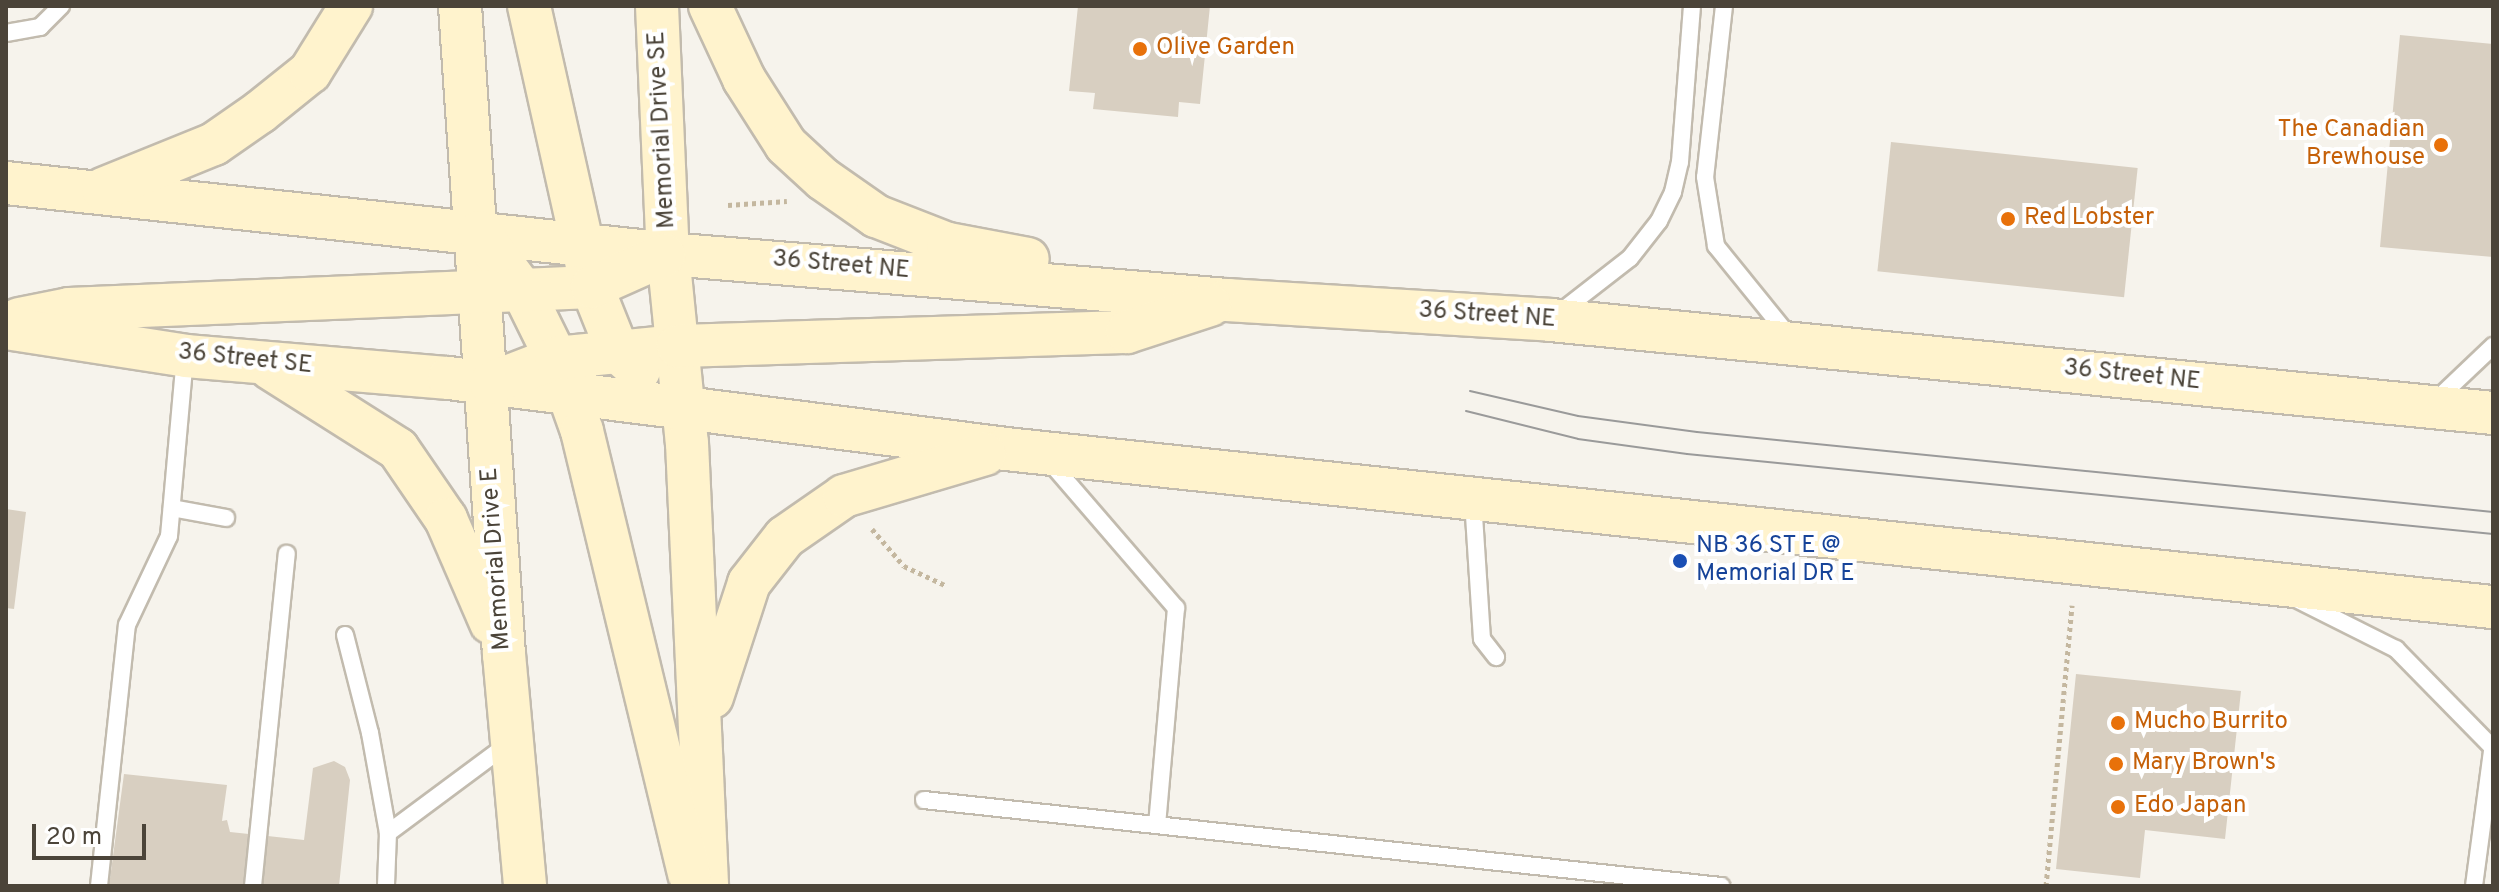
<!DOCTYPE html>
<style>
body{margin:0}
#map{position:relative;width:2499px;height:892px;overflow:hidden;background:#f6f3ec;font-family:Overpass,sans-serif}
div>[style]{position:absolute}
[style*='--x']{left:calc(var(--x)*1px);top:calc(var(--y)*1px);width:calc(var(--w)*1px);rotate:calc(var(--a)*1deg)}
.building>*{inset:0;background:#d8cfc1;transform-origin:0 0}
.path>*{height:5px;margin-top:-2.5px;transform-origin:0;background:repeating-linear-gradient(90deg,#c4b79f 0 4px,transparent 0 8px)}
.roads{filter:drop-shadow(2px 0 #c2bbae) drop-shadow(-2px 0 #c2bbae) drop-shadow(0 2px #c2bbae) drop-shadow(0 -2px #c2bbae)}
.lane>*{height:16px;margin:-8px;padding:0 8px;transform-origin:8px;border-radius:8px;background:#fff}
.secondary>*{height:42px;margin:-21px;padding:0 21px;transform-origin:21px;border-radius:21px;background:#fff3cd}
.tram>*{height:2px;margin:-1px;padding:0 1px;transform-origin:1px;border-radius:1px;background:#9a9a9a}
.dots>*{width:22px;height:22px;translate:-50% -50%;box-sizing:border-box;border:4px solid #fff;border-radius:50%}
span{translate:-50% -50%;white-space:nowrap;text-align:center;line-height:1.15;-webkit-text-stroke:8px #fff;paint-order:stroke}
.food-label{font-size:24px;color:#c56008}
.left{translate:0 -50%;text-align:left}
.right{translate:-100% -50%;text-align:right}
.street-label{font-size:24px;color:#4b4439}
.transit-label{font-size:24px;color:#164399}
.frame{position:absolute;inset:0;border:8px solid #4b4439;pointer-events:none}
.scale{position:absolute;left:32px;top:824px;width:114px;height:36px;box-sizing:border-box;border:4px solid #4b4439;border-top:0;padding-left:10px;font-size:24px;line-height:28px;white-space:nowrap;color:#4b4439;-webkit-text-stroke:6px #fff;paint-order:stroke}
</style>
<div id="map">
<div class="building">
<i style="clip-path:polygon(1078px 6px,1210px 6px,1200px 104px,1179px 102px,1178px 117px,1093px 109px,1095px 93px,1069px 91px)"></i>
<i style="clip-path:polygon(2400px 35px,2493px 44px,2493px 257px,2380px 247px)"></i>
<i style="left:1891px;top:142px;width:248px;height:130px;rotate:6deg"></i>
<i style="clip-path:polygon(6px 509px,26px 512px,14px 609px,6px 608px)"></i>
<i style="clip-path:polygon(2076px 674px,2241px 691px,2225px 839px,2145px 830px,2140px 878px,2056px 869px)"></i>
<i style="clip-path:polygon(334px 761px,345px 767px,350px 780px,339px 886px,109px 886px,124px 774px,227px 785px,222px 821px,227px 820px,230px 832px,304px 840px,313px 768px)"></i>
</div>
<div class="path">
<i style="--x:728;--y:205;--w:59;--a:-3.9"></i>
<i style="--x:872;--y:529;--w:49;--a:49.1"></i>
<i style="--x:904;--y:566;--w:45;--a:24.9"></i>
<i style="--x:2046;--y:886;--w:282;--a:-84.7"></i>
</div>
<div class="roads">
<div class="lane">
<i style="--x:1724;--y:6;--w:172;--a:96.3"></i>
<i style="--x:1705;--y:177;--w:70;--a:80.9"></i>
<i style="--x:1716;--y:246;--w:114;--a:51"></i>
<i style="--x:6;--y:33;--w:35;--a:-10"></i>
<i style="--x:40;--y:27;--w:30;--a:-45"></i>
<i style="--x:1558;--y:314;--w:91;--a:-37.9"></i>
<i style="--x:1630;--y:258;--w:47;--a:-51.9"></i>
<i style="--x:1659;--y:221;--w:32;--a:-64"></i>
<i style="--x:1673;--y:192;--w:31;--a:-77"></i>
<i style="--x:1680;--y:162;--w:156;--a:-85.6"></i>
<i style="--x:2433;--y:403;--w:83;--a:-43.5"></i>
<i style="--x:1050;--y:462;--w:193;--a:49.2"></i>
<i style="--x:1176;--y:608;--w:217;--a:95"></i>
<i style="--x:1473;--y:500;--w:139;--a:86.3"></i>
<i style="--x:1482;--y:639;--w:23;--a:52"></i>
<i style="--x:172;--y:508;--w:55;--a:10.5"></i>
<i style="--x:2298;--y:600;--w:110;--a:26.6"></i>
<i style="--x:2396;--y:649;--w:139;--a:45.6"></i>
<i style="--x:345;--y:635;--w:101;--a:75.7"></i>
<i style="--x:370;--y:733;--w:102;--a:79.8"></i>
<i style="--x:388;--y:833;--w:53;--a:92.2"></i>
<i style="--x:924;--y:800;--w:802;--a:6.16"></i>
<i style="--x:388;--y:833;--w:149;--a:-36.6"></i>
<i style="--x:99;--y:886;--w:262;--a:-83.9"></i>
<i style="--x:127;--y:625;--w:98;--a:-64.7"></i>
<i style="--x:169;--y:536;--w:180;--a:-84.9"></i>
<i style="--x:253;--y:886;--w:334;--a:-84.2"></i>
<i style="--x:2474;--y:886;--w:143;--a:-82.4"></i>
</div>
<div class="secondary">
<i style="--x:460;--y:6;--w:649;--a:86.12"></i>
<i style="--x:504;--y:654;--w:233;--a:84.8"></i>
<i style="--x:529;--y:6;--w:288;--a:77.4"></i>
<i style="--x:592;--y:287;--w:70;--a:68.2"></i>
<i style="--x:618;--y:352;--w:28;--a:41"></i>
<i style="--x:657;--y:6;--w:248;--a:87.5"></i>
<i style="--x:668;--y:254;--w:190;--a:84.3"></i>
<i style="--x:687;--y:443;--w:443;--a:87.4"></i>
<i style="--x:710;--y:6;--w:81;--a:65"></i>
<i style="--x:744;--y:79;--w:78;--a:57.5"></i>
<i style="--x:786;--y:145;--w:50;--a:42.6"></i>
<i style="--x:823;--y:179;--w:65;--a:34.9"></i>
<i style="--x:876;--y:216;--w:77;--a:21.3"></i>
<i style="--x:948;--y:244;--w:81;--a:10.6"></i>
<i style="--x:6;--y:183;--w:666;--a:6.12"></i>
<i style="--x:668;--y:254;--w:561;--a:4.7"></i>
<i style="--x:1227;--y:300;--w:325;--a:3.5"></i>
<i style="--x:1551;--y:320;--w:947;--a:5.64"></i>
<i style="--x:103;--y:189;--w:120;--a:-22.1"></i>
<i style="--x:214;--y:144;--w:56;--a:-34.8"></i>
<i style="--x:260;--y:112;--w:64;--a:-38.7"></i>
<i style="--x:310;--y:72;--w:78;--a:-58.2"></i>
<i style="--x:479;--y:232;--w:74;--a:53.3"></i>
<i style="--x:523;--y:291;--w:75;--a:63.8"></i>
<i style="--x:556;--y:358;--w:77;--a:70.4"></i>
<i style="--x:582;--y:431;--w:455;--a:76.4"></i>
<i style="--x:19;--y:319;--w:51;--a:-11.3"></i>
<i style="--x:69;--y:309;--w:523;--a:-2.41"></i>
<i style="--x:592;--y:287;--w:79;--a:-24"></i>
<i style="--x:6;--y:328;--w:182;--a:8.8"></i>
<i style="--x:186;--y:356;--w:264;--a:4.8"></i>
<i style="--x:449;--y:378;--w:562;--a:7.26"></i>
<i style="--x:1006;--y:449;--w:1495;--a:6.07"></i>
<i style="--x:270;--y:368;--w:151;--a:32.3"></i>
<i style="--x:398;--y:449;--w:85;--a:55.6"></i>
<i style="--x:446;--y:519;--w:113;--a:66.6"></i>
<i style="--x:491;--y:383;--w:70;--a:-21"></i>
<i style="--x:556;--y:358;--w:123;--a:-5.6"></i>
<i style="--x:678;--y:346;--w:449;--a:-1.8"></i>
<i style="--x:1127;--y:332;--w:87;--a:-18"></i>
<i style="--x:712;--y:697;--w:120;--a:-72"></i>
<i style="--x:749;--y:583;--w:58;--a:-52"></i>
<i style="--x:785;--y:537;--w:72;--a:-34.8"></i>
<i style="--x:844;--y:496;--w:147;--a:-16.6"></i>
</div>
</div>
<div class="tram">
<i style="--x:1470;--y:391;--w:111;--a:13"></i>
<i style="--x:1578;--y:416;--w:120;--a:7.7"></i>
<i style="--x:1697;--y:432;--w:800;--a:5.74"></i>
<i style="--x:1466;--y:411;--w:115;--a:14"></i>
<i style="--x:1578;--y:439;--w:110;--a:7.8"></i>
<i style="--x:1687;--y:454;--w:810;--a:5.67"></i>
</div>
<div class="dots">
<i style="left:1140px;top:49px;background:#e8710a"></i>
<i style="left:2441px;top:145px;background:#e8710a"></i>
<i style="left:2008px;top:219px;background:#e8710a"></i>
<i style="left:1680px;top:561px;background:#1a4fb4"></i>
<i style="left:2118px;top:723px;background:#e8710a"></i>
<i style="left:2116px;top:764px;background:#e8710a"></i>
<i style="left:2118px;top:807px;background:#e8710a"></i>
</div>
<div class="food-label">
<span class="left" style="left:1156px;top:49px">Olive Garden</span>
<span class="right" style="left:2425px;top:145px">The Canadian<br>Brewhouse</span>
<span class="left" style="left:2024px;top:219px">Red Lobster</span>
<span class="left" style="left:2134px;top:723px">Mucho Burrito</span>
<span class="left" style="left:2132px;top:764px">Mary Brown's</span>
<span class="left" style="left:2134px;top:807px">Edo Japan</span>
</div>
<div class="street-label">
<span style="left:663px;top:130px;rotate:-93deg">Memorial Drive SE</span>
<span style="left:841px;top:266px;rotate:5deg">36 Street NE</span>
<span style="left:1487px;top:316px;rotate:4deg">36 Street NE</span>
<span style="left:245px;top:360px;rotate:6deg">36 Street SE</span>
<span style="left:2132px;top:376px;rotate:6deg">36 Street NE</span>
<span style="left:497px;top:559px;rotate:-94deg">Memorial Drive E</span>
</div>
<div class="transit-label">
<span class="left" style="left:1696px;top:561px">NB 36 ST E @<br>Memorial DR E</span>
</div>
<div class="frame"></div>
<div class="scale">20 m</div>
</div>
